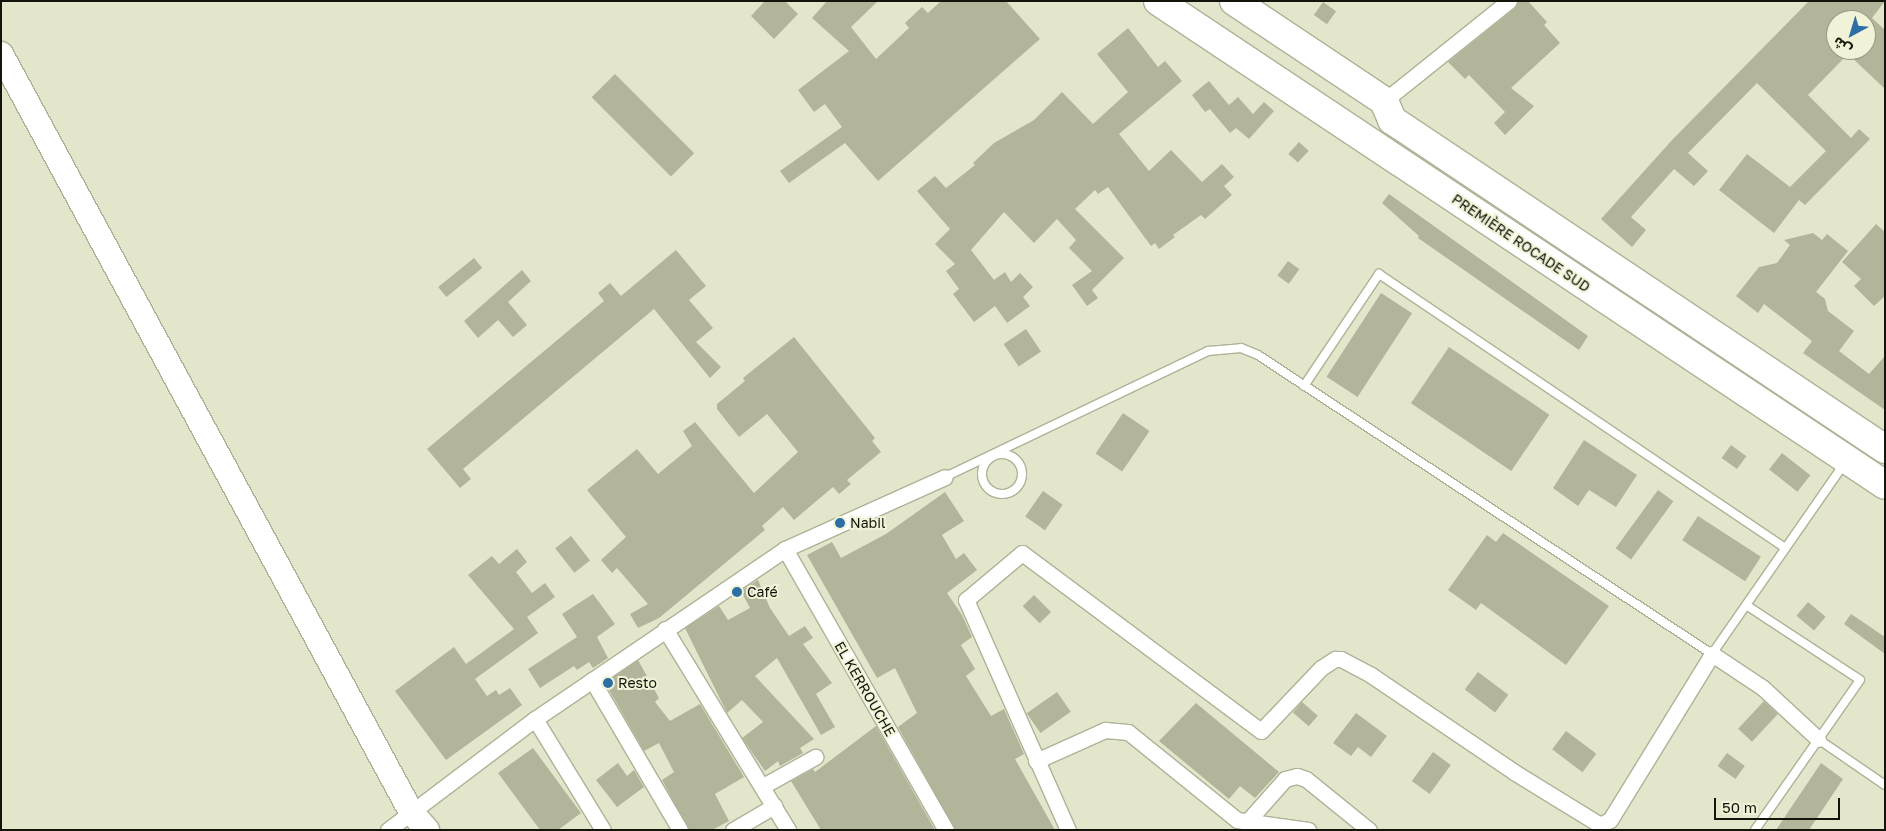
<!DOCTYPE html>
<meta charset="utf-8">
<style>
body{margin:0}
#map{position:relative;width:1886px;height:831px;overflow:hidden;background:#e3e6ca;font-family:"Golos Text","Noto Sans Arabic",sans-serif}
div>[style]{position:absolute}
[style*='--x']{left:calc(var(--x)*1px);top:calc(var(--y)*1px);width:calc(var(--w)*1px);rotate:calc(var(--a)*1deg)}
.building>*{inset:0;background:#b2b59a;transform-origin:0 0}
.roads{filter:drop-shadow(1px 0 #afb297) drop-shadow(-1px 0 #afb297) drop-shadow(0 1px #afb297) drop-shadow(0 -1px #afb297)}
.lane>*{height:8px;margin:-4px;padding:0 4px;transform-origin:4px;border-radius:4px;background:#fff}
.lane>.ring{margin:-4px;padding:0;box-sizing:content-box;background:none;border:8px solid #fff;border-radius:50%}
.street>*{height:15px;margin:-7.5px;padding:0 7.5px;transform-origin:7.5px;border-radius:7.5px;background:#fff}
.primary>*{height:24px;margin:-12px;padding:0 12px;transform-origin:12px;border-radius:12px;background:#fff}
.highway>*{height:28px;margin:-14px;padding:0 14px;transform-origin:14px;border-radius:14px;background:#fff}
.dots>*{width:14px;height:14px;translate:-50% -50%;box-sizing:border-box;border:2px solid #f0f3d7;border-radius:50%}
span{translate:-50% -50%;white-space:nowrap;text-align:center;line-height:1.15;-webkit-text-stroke:4px #f0f3d7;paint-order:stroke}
.street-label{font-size:14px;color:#13140a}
.poi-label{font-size:14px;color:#13140a}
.left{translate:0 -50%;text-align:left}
.frame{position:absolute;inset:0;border:2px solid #13140a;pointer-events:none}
.north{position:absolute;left:1826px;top:10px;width:50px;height:50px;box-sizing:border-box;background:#f0f3d7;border:1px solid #989a85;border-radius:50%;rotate:219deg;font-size:14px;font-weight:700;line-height:20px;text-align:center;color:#13140a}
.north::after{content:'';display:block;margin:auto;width:18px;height:22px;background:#2d6ea4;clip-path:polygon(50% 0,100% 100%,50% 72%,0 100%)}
.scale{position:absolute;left:1714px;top:798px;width:126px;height:22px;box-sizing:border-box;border:2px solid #13140a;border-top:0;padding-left:6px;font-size:15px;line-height:18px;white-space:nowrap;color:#13140a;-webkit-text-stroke:4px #f0f3d7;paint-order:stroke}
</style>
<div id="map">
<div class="building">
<i style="clip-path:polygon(765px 1px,785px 1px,798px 14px,774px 39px,751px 16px)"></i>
<i style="clip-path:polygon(827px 1px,878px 1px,851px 27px,876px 59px,909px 28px,905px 23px,922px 7px,928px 13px,941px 1px,1006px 1px,1040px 39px,878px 181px,845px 143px,789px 183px,780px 171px,842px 127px,825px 104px,814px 112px,798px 90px,849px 51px,812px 18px)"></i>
<i style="clip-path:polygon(1518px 1px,1528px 1px,1547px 22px,1544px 25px,1560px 43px,1511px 88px,1534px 106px,1505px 135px,1494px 123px,1505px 112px,1469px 75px,1465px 79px,1448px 62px,1515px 8px)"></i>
<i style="clip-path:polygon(evenodd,1809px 1px,1885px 1px,1872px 18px,1885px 30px,1885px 89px,1848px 54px,1808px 95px,1851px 138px,1859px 129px,1870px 139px,1805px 205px,1799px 200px,1774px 233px,1719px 190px,1747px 154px,1790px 187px,1826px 151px,1757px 83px,1688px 153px,1708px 171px,1694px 186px,1674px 169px,1631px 217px,1646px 230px,1632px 247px,1601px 219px,1673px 139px,1809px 1px,1836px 20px,1866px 20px,1866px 50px,1836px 50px,1836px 20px)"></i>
<i style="left:1323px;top:2px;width:16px;height:16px;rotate:35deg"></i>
<i style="clip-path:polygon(1128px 28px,1158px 67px,1165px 61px,1182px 81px,1119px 134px,1149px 171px,1171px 150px,1202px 182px,1222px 164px,1234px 177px,1224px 186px,1232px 195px,1205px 219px,1201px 215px,1173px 235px,1175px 237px,1159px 249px,1155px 243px,1151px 246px,1108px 187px,1098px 194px,1095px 190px,1075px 209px,1124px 258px,1092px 290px,1098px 298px,1087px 306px,1072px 285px,1092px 271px,1069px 248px,1076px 240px,1057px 219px,1034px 243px,1004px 212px,971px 250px,994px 280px,1005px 272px,1011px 282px,1020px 273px,1033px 287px,1023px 297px,1030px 306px,1007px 323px,995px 306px,974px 322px,953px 294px,959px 289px,946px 271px,955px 264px,935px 244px,950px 229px,917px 191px,935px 176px,946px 188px,975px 165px,973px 163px,994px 143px,1034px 120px,1062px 92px,1093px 124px,1128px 92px,1097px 54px)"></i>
<i style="left:615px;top:74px;width:112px;height:33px;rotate:45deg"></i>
<i style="clip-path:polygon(1209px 81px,1229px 105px,1238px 97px,1253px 114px,1264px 102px,1274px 111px,1249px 139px,1236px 128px,1230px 133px,1210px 109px,1205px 112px,1192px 95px)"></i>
<i style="left:1299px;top:142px;width:13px;height:16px;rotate:42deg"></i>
<i style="clip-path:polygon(1389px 194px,1588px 336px,1579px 350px,1418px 238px,1419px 236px,1382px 203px)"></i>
<i style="clip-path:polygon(1876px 224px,1885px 232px,1885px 296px,1874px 306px,1854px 286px,1861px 279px,1842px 262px)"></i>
<i style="clip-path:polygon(1813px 233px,1822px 240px,1827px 234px,1848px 251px,1816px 292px,1825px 299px,1828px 311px,1854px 331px,1839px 351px,1869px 374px,1885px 356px,1885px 410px,1803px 353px,1812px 341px,1764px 304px,1758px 313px,1736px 296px,1759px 267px,1777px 263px,1790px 245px,1784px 240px)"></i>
<i style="clip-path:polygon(676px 250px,706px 286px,689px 300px,713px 328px,696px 342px,721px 367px,710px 378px,654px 309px,463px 469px,471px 479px,460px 488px,427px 449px,604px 301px,598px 293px,610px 283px,621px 296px)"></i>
<i style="left:474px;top:258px;width:13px;height:46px;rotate:51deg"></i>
<i style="left:1288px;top:261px;width:14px;height:18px;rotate:36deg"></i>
<i style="clip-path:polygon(522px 270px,531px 281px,508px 302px,527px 325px,513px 337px,498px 320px,478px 338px,464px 321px)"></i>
<i style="left:1381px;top:293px;width:37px;height:100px;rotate:33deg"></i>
<i style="left:1026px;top:329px;width:27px;height:27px;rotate:56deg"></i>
<i style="clip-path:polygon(794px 337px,875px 438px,872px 441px,881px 452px,847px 480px,851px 484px,839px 494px,833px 487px,794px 520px,783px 507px,762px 526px,765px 530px,659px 618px,638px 628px,630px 614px,648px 604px,617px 568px,612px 573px,601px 560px,626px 537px,587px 490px,637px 449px,658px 474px,692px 446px,683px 431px,695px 422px,754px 493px,798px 452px,767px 414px,739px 437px,717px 409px,717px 404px,745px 381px,743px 378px)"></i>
<i style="left:1449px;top:347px;width:121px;height:68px;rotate:34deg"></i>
<i style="left:1123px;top:413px;width:32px;height:49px;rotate:34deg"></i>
<i style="clip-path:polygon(1584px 440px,1637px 475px,1616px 507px,1589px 490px,1578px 506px,1553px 488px)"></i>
<i style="left:1731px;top:445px;width:19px;height:16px;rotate:36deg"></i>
<i style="left:1782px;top:453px;width:36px;height:21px;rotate:38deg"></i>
<i style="left:1658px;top:490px;width:19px;height:72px;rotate:36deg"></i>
<i style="left:1043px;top:491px;width:24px;height:31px;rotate:35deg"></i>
<i style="clip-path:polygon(945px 492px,964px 521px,942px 535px,956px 559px,964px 553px,977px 570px,947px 593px,962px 615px,972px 637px,961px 645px,975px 669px,966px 676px,991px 716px,1004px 709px,1024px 754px,1015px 759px,1055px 830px,955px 830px,898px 727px,917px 713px,895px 668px,877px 678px,807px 555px,832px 542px,841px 558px,886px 534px)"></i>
<i style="left:1698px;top:516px;width:75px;height:29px;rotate:33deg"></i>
<i style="clip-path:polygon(1503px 533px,1609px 606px,1566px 665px,1481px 603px,1476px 610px,1448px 590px,1487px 535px,1496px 542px)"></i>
<i style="left:571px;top:536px;width:31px;height:20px;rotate:52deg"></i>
<i style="clip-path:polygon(517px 549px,527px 562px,516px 572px,532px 593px,545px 583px,555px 597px,527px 617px,538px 633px,475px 679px,487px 696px,496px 690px,499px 695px,510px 688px,522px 705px,446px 760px,395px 691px,454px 647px,466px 664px,514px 629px,468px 575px,492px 556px,499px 564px)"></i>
<i style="clip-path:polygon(758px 580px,770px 608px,789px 636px,805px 626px,813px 638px,803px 644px,832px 683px,816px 694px,835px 727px,821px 735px,777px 658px,755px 676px,814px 739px,800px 748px,803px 753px,780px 766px,778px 761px,765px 771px,742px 738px,763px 722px,742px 700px,727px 713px,685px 628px,719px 606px,728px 620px,750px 608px,741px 591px)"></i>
<i style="clip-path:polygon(593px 594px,615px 624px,597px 637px,608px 658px,593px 668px,589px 662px,577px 670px,574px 666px,540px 688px,528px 669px,577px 637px,562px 614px)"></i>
<i style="left:1034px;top:595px;width:24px;height:16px;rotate:45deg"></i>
<i style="left:1808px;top:602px;width:23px;height:18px;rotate:40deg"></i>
<i style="clip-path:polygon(1851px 614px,1885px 637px,1885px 654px,1844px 624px)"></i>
<i style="clip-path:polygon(638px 660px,659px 698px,655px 702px,670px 721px,700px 704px,744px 777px,715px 794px,729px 821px,712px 830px,689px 830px,662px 780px,674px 772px,659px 743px,644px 751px,605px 683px)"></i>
<i style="left:1478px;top:672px;width:38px;height:22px;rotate:37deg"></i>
<i style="left:1057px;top:692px;width:24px;height:37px;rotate:55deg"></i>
<i style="left:1764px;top:701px;width:19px;height:38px;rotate:43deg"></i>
<i style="left:1302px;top:702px;width:21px;height:14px;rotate:41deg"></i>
<i style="clip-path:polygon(1196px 703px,1279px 772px,1255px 798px,1240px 786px,1229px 799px,1159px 741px)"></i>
<i style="clip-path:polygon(1356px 713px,1387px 736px,1371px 757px,1358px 747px,1351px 756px,1333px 743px)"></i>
<i style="clip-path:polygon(876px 726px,935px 830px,821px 830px,791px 781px,813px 769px,815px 772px)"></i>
<i style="left:1566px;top:731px;width:38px;height:23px;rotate:37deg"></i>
<i style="clip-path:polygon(533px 748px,581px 813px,558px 830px,540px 830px,498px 773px)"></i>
<i style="left:1433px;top:752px;width:22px;height:36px;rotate:36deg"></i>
<i style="left:1727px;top:753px;width:22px;height:16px;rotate:36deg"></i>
<i style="clip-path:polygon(618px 763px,627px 776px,634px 770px,644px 787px,617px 807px,596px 780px)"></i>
<i style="clip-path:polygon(1821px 763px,1843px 779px,1809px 830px,1776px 830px)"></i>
</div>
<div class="roads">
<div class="lane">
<i style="--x:1304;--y:386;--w:135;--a:-56.2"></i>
<i style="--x:1379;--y:274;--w:490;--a:34"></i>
<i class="ring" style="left:982px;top:454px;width:32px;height:32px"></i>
<i style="--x:945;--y:477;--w:292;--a:-25.6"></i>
<i style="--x:1208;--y:351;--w:33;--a:-5"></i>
<i style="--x:1241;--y:348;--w:18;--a:22"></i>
<i style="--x:1258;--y:355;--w:544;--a:33.37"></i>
<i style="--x:1712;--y:654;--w:231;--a:-55.2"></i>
<i style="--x:1746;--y:605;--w:136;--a:33.3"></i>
<i style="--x:1860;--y:680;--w:183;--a:125"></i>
<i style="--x:1818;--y:739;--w:81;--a:34.5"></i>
</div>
<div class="street">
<i style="--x:1384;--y:101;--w:160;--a:-38.7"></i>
<i style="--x:785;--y:549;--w:324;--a:60.2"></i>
<i style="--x:665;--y:629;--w:236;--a:58.5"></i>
<i style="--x:592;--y:680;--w:174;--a:59.6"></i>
<i style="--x:535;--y:719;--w:130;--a:58.5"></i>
<i style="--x:1036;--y:761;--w:76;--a:-24.2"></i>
<i style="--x:1105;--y:730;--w:23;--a:5"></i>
<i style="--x:1128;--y:732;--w:140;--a:38.9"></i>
<i style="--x:1237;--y:820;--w:72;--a:8"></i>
<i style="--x:763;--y:786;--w:60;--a:-29.1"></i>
<i style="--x:1246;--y:823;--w:59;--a:-48.4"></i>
<i style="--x:1285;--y:779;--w:12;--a:-14"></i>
<i style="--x:1297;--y:776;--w:9;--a:18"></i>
<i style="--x:1306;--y:779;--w:81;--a:39"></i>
<i style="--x:388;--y:830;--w:184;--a:-37.1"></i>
<i style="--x:535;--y:719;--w:302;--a:-34.2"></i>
<i style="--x:785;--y:549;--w:175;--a:-24.2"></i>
<i style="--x:733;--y:830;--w:48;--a:-30.3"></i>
<i style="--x:1068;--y:830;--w:252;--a:-113.9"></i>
<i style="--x:966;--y:600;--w:73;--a:-40"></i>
<i style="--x:1022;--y:553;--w:298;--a:36.7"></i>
<i style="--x:1261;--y:731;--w:87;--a:-46.4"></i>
<i style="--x:1321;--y:668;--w:17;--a:-33"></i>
<i style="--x:1335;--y:659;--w:6;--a:0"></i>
<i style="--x:1341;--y:659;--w:34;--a:28"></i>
<i style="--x:1371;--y:675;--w:173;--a:34.1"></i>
<i style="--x:1514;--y:772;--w:101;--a:31.6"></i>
<i style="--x:1600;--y:825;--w:11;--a:-27"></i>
<i style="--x:1610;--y:820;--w:195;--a:-58.4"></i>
<i style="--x:1712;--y:654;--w:61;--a:33.7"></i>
<i style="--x:1763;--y:688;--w:75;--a:42.8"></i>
</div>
<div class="primary">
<i style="--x:1;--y:54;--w:862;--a:61.59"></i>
<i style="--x:411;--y:812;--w:24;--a:48"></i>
</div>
<div class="highway">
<i style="--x:1158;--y:1;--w:873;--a:33.65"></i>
<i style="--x:1234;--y:1;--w:180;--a:33.7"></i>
<i style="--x:1384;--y:101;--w:21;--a:67"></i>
<i style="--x:1392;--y:120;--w:593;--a:33.72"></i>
</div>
</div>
<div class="dots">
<i style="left:840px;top:523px;background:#2d6ea4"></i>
<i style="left:737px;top:592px;background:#2d6ea4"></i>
<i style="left:608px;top:683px;background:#2d6ea4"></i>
</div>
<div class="street-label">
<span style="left:1521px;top:243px;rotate:34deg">PREMIÈRE ROCADE SUD</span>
<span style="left:865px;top:689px;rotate:60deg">EL KERROUCHE</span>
</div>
<div class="poi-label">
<span class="left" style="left:850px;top:523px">Nabil</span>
<span class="left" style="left:747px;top:592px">Café</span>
<span class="left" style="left:618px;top:683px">Resto</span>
</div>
<div class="frame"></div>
<div class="north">ش</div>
<div class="scale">50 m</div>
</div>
